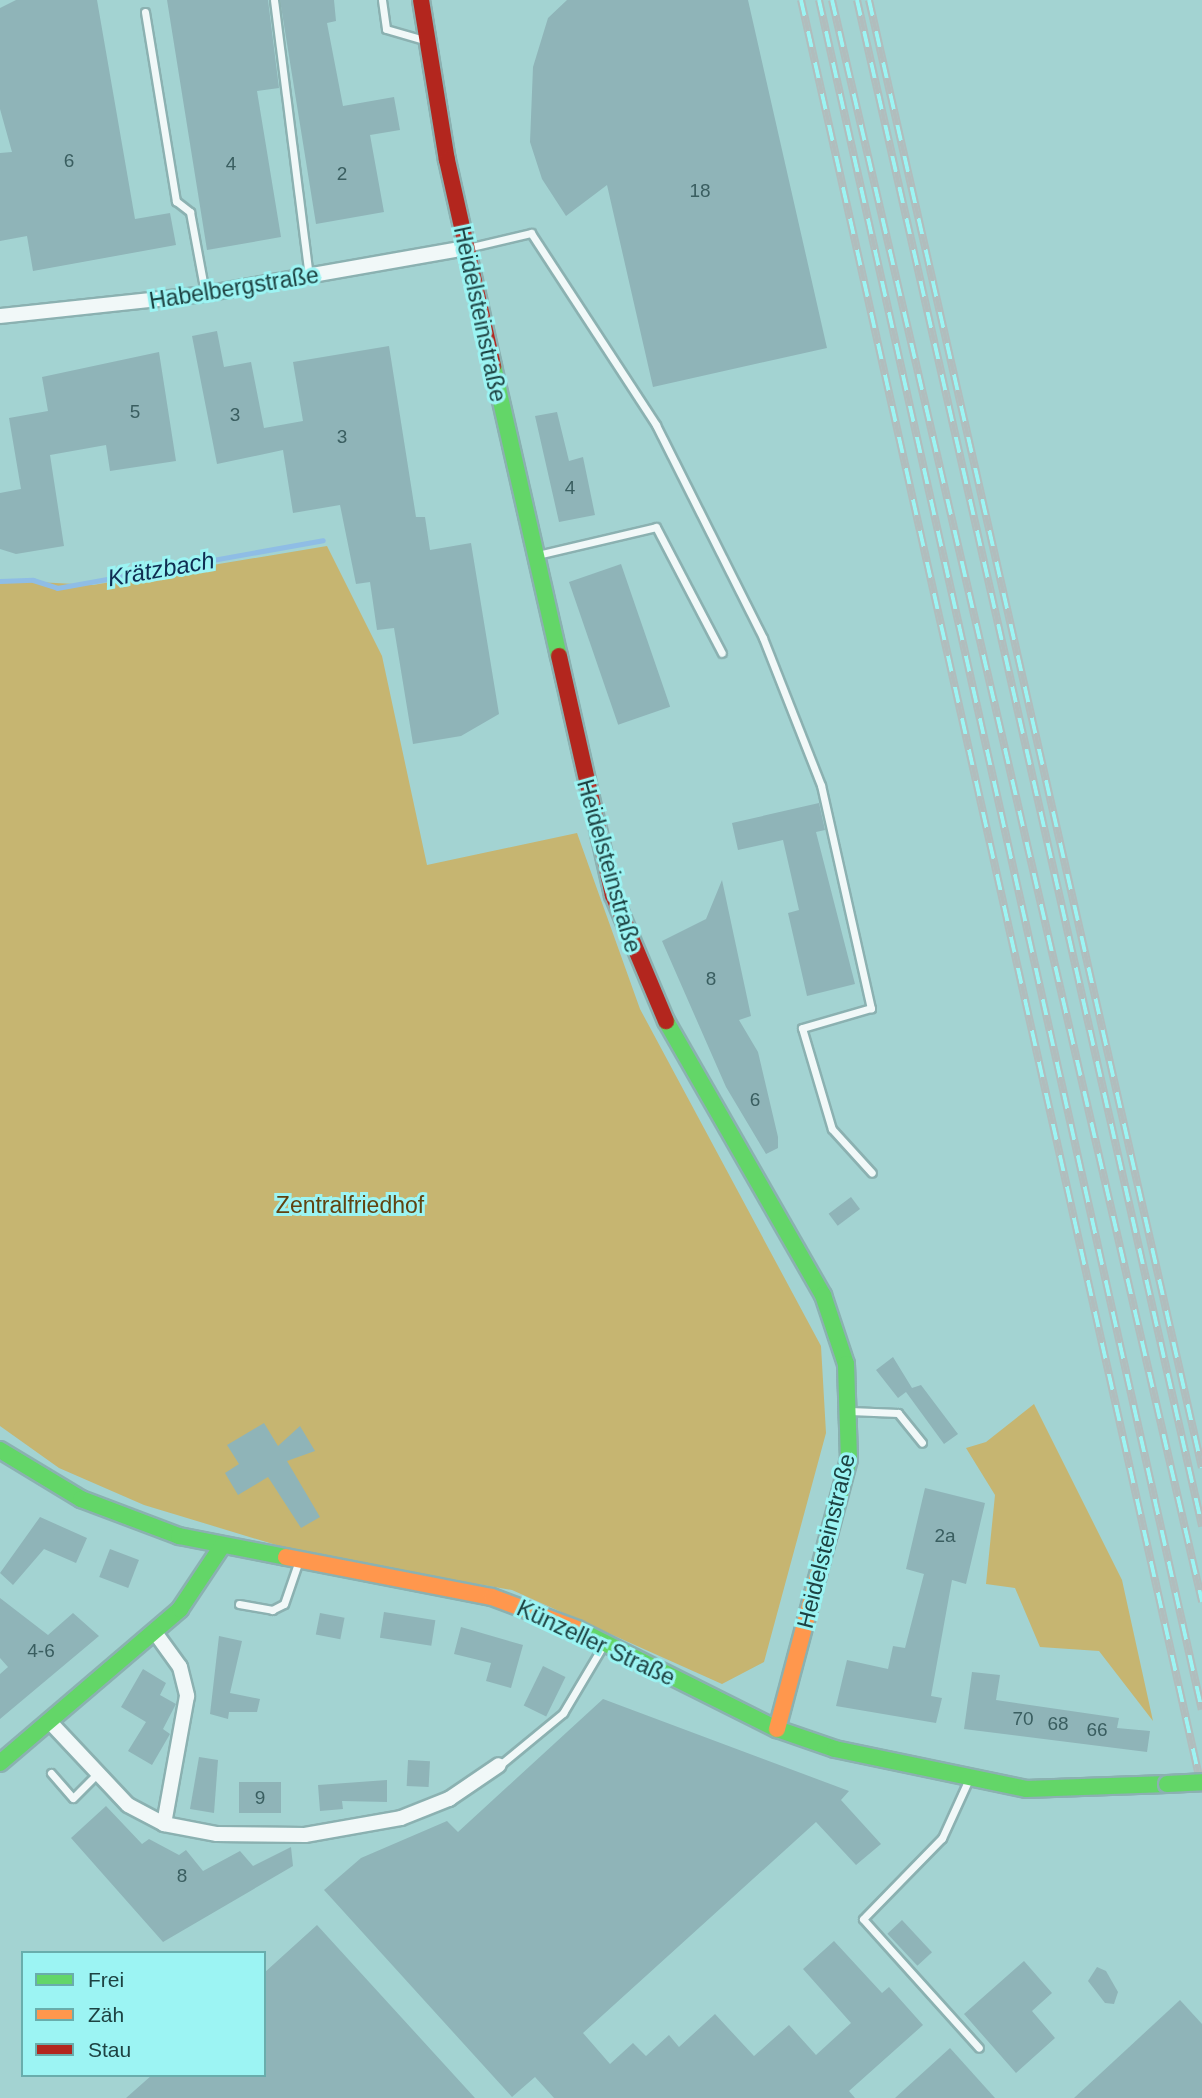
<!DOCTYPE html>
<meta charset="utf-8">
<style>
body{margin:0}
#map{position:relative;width:1202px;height:2098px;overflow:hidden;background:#a3d3d2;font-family:Arial,sans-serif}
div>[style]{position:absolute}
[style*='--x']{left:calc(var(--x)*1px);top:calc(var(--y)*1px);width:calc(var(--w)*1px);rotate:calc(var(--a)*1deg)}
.green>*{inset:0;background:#c6b571}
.stream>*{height:5px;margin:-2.5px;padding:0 2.5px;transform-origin:2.5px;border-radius:2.5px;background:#8fbde5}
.building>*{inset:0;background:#8fb4b8;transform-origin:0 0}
.roads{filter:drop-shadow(2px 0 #8bb1b1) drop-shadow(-2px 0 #8bb1b1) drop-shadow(0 2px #8bb1b1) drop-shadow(0 -2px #8bb1b1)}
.lane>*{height:7px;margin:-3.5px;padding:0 3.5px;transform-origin:3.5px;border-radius:3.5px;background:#f1f8f8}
.street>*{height:14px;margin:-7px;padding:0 7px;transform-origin:7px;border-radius:7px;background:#f1f8f8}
.fast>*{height:16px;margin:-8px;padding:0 8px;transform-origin:8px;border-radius:8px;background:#63d668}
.slow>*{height:16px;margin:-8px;padding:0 8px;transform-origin:8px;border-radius:8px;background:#ff974d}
.jam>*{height:16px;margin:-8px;padding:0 8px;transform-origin:8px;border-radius:8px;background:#b3261e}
.rail>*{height:8px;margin-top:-4px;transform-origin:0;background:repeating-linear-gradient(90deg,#9cf4f3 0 16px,#b1bdbd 0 32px);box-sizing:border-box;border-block:2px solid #b1bdbd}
.bridges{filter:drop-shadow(2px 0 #8bb1b1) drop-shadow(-2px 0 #8bb1b1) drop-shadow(0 2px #8bb1b1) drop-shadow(0 -2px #8bb1b1)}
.fast-bridge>*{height:16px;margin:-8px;padding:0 8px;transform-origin:8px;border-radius:8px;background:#63d668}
span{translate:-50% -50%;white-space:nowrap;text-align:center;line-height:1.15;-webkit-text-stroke:6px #9cf4f3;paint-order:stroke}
.number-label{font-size:19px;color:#3a5e60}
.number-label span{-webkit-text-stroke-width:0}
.street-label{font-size:23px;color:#1d4242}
.park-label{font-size:23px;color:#614210}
.water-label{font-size:24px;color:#0f2d52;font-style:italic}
.legend{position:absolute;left:21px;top:1951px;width:245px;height:126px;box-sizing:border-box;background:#9cf4f3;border:2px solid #69adac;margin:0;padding:9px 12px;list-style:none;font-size:21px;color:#1d4242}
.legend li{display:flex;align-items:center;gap:14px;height:35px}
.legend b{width:35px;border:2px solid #69adac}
</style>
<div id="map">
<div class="green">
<i style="clip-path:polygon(327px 546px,382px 656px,427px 865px,577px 833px,640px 1009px,821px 1346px,826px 1433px,764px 1662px,722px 1684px,512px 1590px,306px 1554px,144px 1505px,59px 1468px,0 1426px,0 580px,93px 585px)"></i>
<i style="clip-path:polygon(1034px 1404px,1122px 1580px,1153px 1721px,1099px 1651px,1040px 1647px,1015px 1588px,986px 1584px,995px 1495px,966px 1448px,986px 1442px)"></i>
</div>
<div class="stream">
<i style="--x:0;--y:581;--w:33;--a:-2"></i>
<i style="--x:33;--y:580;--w:25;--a:18"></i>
<i style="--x:57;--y:588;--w:270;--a:-10.2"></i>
</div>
<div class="building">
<i style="clip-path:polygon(16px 0,97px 0,135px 219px,170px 213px,176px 245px,33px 271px,27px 236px,0 241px,0 153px,12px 152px,0 109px,0 8px)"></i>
<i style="clip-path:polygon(167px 0,268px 0,279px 88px,257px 91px,281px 237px,207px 250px)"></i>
<i style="clip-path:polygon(280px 0,334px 0,336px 21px,327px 23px,343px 106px,394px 97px,400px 130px,370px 135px,384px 212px,316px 224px)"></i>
<i style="clip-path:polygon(567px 0,748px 0,827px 348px,653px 387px,607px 185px,566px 216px,542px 179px,530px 142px,533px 67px,548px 18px)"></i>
<i style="clip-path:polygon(217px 331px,224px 367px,251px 362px,264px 428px,303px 421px,293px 362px,389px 346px,416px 517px,425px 517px,430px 550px,471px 543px,499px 714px,461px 736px,413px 744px,394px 628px,377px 630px,370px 582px,356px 584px,340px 505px,293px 513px,283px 450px,217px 464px,192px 336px)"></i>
<i style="clip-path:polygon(159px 352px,176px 461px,110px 471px,106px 445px,50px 455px,64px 546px,16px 554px,0 549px,0 493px,21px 489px,9px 418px,48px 411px,42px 377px)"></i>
<i style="clip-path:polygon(557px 412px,569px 461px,583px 457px,595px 515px,559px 522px,535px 416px)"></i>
<i style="left:621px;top:564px;width:151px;height:55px;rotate:71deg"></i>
<i style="clip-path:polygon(819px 803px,825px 830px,816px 832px,855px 984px,807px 996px,788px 913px,799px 910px,783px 840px,738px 850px,732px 823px)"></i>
<i style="clip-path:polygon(722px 880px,751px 1016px,739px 1020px,758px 1052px,778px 1137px,778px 1148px,766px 1154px,726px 1087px,662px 941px,706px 919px)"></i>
<i style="left:851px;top:1197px;width:15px;height:28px;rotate:53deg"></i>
<i style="clip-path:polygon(893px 1357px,912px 1388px,921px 1385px,958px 1434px,944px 1444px,906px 1392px,898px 1398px,876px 1370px)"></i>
<i style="clip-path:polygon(264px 1423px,278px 1446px,300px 1426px,315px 1451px,287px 1461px,320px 1517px,301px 1528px,268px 1477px,238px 1495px,225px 1473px,239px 1464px,227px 1445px)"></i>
<i style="clip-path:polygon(925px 1488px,985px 1503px,966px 1584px,952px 1580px,931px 1696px,942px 1698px,936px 1723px,836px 1706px,847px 1660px,888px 1669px,893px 1646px,905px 1648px,924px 1574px,906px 1569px)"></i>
<i style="clip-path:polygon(40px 1517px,87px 1538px,76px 1563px,44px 1549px,13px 1585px,0 1573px)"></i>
<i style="left:110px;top:1549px;width:31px;height:30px;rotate:21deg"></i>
<i style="clip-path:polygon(0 1598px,48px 1635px,73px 1613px,99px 1636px,0 1719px,0 1674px,8px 1667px,0 1658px)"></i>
<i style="left:384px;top:1612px;width:52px;height:26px;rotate:9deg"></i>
<i style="left:320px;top:1613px;width:25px;height:22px;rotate:11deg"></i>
<i style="clip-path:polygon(461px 1627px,523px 1645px,511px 1688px,486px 1681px,491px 1663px,454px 1654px)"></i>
<i style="clip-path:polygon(219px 1636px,242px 1641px,230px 1693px,260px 1699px,257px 1712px,229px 1712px,228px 1719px,210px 1714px)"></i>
<i style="left:543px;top:1666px;width:25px;height:44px;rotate:26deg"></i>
<i style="clip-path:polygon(143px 1669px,166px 1683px,160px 1695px,176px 1704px,163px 1729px,170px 1734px,152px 1765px,128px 1751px,146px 1722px,121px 1707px)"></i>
<i style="clip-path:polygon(972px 1672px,1000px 1675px,996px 1700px,1119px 1718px,1117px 1728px,1150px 1731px,1147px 1752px,964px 1729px)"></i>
<i style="clip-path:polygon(603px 1699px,849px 1791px,841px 1800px,881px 1844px,856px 1865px,816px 1822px,583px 2033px,610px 2064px,633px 2043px,646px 2056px,669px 2035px,679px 2047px,715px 2014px,754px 2056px,789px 2025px,816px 2055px,851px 2023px,803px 1969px,834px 1941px,882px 1993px,889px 1987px,923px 2025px,849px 2091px,855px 2098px,554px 2098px,535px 2077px,512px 2097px,324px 1890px,361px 1858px,447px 1821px,458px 1832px)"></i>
<i style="clip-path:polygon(199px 1757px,218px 1760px,214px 1813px,190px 1809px)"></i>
<i style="left:408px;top:1760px;width:22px;height:26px;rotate:3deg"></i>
<i style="clip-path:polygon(387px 1780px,387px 1802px,342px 1801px,343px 1809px,320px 1811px,318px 1785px)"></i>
<i style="left:239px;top:1782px;width:42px;height:31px"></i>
<i style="clip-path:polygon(106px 1806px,142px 1844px,149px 1839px,179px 1855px,186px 1850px,203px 1871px,240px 1851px,253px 1866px,291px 1847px,293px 1866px,163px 1942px,71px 1838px)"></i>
<i style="left:902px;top:1920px;width:44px;height:20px;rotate:47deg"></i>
<i style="clip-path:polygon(317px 1925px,475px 2098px,126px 2098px,152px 2075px,264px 2075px,264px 1973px)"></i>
<i style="clip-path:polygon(1024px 1961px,1052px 1993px,1032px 2011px,1055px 2038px,1016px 2073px,964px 2014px)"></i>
<i style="clip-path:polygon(1097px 1967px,1106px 1971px,1118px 1992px,1114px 2004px,1105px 2003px,1088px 1981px)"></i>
<i style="clip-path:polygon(1180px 2000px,1202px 2024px,1202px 2098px,1074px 2098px)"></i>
<i style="clip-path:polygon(950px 2048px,995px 2098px,895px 2098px)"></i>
</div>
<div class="roads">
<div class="lane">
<i style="--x:274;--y:0;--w:278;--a:82.8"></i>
<i style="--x:382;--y:0;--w:29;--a:82"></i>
<i style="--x:386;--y:29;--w:40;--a:16"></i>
<i style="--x:145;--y:12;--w:192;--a:80.7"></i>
<i style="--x:176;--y:201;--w:18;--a:38"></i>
<i style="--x:190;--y:212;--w:82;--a:79.5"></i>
<i style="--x:467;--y:248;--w:66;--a:-13.2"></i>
<i style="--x:531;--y:233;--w:229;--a:56.9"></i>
<i style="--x:656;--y:425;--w:238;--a:63.3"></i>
<i style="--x:763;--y:638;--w:158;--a:68.5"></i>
<i style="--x:821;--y:785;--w:229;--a:77.4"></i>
<i style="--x:871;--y:1008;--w:72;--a:163.8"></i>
<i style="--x:802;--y:1028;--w:105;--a:73.5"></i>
<i style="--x:832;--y:1129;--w:59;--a:47.7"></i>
<i style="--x:537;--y:555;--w:122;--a:-13.2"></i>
<i style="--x:656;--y:527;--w:142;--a:62.4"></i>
<i style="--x:850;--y:1411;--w:48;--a:2.4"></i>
<i style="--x:898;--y:1413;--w:38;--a:51"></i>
<i style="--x:239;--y:1604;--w:34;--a:10"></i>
<i style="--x:272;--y:1610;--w:13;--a:-27"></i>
<i style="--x:284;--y:1604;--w:43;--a:-71.1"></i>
<i style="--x:500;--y:1765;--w:82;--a:-39.5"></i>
<i style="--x:563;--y:1713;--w:80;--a:-59.3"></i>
<i style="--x:51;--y:1773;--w:33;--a:49"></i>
<i style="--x:73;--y:1798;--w:31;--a:-45"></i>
<i style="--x:968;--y:1781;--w:63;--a:114.5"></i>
<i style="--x:942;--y:1838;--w:113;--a:134.3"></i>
<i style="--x:863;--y:1919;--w:173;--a:48"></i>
</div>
<div class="street">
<i style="--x:0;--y:316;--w:206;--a:-6.1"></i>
<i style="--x:205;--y:294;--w:265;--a:-10"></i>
<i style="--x:154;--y:1631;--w:44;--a:54.2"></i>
<i style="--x:180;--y:1667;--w:30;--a:76"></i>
<i style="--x:187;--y:1696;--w:130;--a:100.2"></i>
<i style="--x:49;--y:1721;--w:115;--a:46.8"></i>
<i style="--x:128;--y:1805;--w:41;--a:27.8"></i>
<i style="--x:164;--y:1824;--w:54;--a:10.7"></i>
<i style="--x:217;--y:1834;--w:88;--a:0.7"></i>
<i style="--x:305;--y:1835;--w:97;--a:-10"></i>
<i style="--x:401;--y:1818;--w:52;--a:-21.6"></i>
<i style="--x:449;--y:1799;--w:60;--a:-34.2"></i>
</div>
<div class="fast">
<i style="--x:493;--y:366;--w:297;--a:77.2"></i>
<i style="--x:666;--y:1021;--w:316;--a:60.2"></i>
<i style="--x:823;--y:1295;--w:73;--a:71.6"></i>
<i style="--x:846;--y:1364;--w:95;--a:88.2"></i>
<i style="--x:849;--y:1459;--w:78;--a:104.9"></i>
<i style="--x:0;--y:1450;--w:95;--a:31.2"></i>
<i style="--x:81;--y:1499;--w:105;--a:20.7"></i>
<i style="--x:179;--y:1536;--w:109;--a:11.1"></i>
<i style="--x:577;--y:1629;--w:224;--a:26.6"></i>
<i style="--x:777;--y:1729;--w:61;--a:19"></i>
<i style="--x:835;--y:1749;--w:195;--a:11.8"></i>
<i style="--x:1026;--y:1789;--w:141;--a:-2"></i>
<i style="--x:0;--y:1763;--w:237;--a:-40.5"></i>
<i style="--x:180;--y:1609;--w:76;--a:-56.3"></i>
</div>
<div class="slow">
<i style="--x:286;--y:1557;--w:210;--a:11"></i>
<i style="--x:492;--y:1597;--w:91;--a:20.6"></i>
<i style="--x:777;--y:1729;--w:202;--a:-75.1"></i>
</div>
<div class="jam">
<i style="--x:421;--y:0;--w:162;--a:80.8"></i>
<i style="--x:447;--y:160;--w:211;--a:77.4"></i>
<i style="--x:559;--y:656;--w:245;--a:77.3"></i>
<i style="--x:613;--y:895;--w:137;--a:67.2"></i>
</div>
</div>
<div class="rail">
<i style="--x:801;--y:0;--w:1833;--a:77.37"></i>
<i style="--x:819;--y:0;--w:1752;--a:77.38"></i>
<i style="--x:832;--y:0;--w:1644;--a:76.99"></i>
<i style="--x:857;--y:0;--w:1565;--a:77.26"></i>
<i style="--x:869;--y:0;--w:1505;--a:77.22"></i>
</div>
<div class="bridges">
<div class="fast-bridge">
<i style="--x:1167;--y:1784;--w:35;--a:-3"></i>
</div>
</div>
<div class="number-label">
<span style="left:69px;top:161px">6</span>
<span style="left:231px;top:164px">4</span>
<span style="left:342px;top:174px">2</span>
<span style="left:700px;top:191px">18</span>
<span style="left:135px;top:412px">5</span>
<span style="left:235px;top:415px">3</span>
<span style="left:342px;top:437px">3</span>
<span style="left:570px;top:488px">4</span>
<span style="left:711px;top:979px">8</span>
<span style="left:755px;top:1100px">6</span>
<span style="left:945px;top:1536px">2a</span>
<span style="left:41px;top:1651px">4-6</span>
<span style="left:1023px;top:1719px">70</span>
<span style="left:1058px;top:1724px">68</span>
<span style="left:1097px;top:1730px">66</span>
<span style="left:260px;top:1798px">9</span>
<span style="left:182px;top:1876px">8</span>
</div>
<div class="street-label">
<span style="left:234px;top:288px;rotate:-9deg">Habelbergstraße</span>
<span style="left:480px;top:314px;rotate:78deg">Heidelsteinstraße</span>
<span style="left:609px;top:866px;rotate:74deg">Heidelsteinstraße</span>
<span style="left:826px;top:1541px;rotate:-76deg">Heidelsteinstraße</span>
<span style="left:596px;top:1643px;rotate:25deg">Künzeller Straße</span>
</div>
<div class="park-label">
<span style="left:350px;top:1205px">Zentralfriedhof</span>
</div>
<div class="water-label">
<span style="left:161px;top:569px;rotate:-10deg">Krätzbach</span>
</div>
<ul class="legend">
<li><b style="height:9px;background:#63d668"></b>Frei</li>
<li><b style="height:9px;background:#ff974d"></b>Zäh</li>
<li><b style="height:9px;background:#b3261e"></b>Stau</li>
</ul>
</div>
